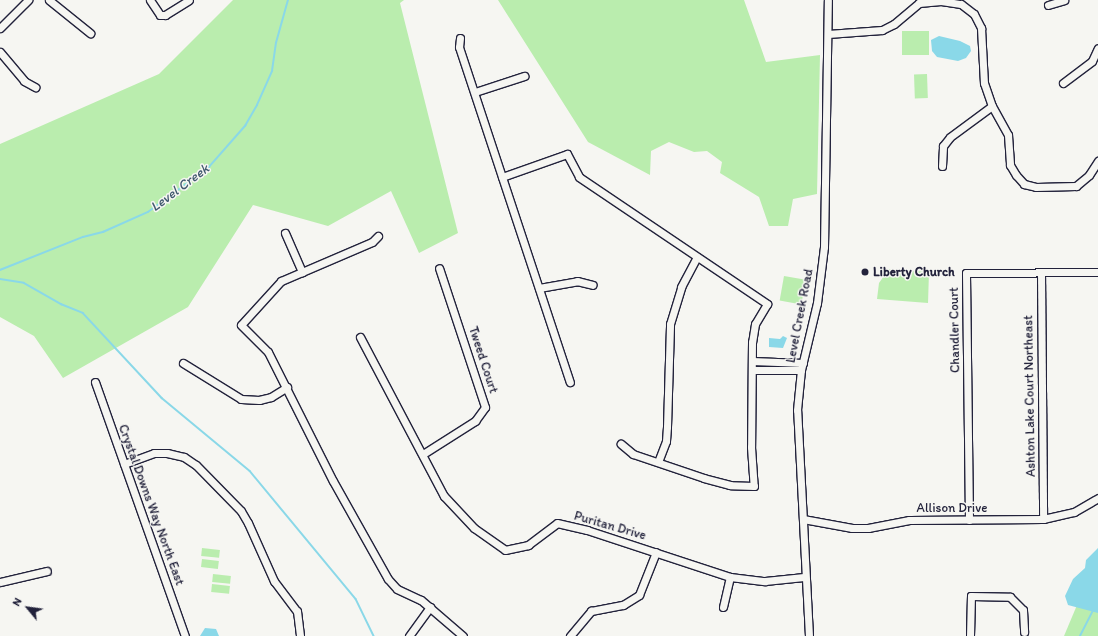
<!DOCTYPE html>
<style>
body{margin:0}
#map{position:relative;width:1098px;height:636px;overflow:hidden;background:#f6f6f2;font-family:Itim,sans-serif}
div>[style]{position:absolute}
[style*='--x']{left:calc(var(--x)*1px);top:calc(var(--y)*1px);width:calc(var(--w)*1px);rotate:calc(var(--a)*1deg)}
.green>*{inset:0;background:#baedae;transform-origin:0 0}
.water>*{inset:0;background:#8ad8e8}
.stream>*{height:1.5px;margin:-0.75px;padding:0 0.75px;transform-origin:0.75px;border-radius:0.75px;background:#8ad8e8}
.roads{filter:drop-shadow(1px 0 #22223b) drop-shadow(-1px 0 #22223b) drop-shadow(0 1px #22223b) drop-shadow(0 -1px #22223b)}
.minor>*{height:7px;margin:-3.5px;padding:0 3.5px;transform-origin:3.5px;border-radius:3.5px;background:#f6f6f2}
.dots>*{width:11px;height:11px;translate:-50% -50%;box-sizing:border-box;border:2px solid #f6f6f2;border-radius:50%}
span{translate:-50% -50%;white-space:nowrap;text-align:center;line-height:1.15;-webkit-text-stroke:3px #f6f6f2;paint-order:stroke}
.poi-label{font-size:13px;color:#22223b;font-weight:700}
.left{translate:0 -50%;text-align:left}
.street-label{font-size:13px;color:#22223b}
.water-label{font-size:14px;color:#41596f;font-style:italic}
.north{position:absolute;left:8px;top:588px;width:40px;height:40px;-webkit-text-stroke:3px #f6f6f2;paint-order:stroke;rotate:299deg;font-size:11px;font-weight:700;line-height:16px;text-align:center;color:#22223b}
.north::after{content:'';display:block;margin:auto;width:14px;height:18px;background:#22223b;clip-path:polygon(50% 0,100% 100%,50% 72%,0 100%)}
</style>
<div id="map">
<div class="green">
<i style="clip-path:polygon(233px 0,404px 0,400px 3px,458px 233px,419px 253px,391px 191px,328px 226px,253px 205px,188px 307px,63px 378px,34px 336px,0 317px,0 144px,159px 74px)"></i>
<i style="clip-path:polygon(498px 0,744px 0,766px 62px,820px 55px,817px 194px,793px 199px,788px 226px,769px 226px,759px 197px,720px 173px,722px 162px,707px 151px,694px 152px,669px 142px,651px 151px,650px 175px,588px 142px)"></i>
<i style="left:902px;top:31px;width:27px;height:24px"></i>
<i style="left:927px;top:74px;width:24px;height:13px;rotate:88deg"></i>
<i style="clip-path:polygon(889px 269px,929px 272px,928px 303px,877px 299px,879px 283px)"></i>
<i style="left:784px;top:276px;width:22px;height:25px;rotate:10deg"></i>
<i style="left:202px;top:548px;width:18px;height:8px;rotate:6deg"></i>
<i style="left:202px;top:559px;width:17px;height:8px;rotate:7deg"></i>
<i style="clip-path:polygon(1098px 560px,1098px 636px,1064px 636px,1093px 567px)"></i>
<i style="left:213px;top:574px;width:18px;height:8px;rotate:6deg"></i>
<i style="left:212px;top:584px;width:18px;height:8px;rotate:6deg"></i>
</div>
<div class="water">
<i style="clip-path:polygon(939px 36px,960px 41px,970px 46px,971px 51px,966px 58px,958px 61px,937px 57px,932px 51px,931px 40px)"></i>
<i style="clip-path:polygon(783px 336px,787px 338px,783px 348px,769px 347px,769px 338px,780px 339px)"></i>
<i style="clip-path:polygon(1098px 548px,1098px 613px,1068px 605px,1065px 596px,1073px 579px,1085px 568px,1086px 560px)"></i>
<i style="clip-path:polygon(205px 628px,216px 629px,219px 636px,200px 636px)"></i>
</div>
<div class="stream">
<i style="--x:0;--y:270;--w:89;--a:-21.7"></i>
<i style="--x:83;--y:237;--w:21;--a:-14"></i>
<i style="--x:103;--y:232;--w:49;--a:-24"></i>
<i style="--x:148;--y:212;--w:76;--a:-36.4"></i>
<i style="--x:209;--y:167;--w:55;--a:-48.7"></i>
<i style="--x:245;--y:126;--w:24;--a:-60"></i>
<i style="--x:257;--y:105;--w:37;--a:-66"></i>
<i style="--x:272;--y:71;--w:28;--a:-82"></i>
<i style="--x:276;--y:43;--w:45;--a:-74.4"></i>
<i style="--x:0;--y:279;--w:24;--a:9"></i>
<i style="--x:24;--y:283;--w:43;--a:29.6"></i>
<i style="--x:61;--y:304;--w:24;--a:22"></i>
<i style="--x:83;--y:313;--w:116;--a:47.1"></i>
<i style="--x:162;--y:398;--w:114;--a:39.7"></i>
<i style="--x:250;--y:471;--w:166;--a:50.4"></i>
<i style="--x:356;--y:599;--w:41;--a:64.1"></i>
<i style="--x:1080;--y:636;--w:27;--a:-63"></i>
</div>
<div class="roads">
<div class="minor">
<i style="--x:49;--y:0;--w:53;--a:38.8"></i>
<i style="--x:150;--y:0;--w:18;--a:56"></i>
<i style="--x:160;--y:15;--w:5;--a:0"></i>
<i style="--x:165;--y:15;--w:28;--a:-32"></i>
<i style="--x:1048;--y:5;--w:17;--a:-17"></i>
<i style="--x:0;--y:28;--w:40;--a:-45"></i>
<i style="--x:828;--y:34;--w:54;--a:-4.2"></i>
<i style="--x:882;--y:30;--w:13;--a:-27"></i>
<i style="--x:894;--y:24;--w:33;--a:-40"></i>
<i style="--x:919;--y:3;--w:22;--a:-5"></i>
<i style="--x:941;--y:1;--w:20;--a:9"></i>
<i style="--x:961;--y:4;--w:16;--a:38"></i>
<i style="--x:974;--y:14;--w:16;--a:63"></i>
<i style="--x:981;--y:28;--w:55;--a:86.9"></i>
<i style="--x:984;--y:83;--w:24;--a:71"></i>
<i style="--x:992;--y:106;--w:33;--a:61"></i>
<i style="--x:1008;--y:135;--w:30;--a:86"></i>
<i style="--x:1010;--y:165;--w:12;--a:59"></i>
<i style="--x:1016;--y:175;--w:12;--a:48"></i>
<i style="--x:1024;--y:184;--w:12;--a:14"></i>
<i style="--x:1036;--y:187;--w:40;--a:-1.4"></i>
<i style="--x:1076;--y:186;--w:17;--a:-40"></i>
<i style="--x:1089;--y:175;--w:17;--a:-57"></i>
<i style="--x:460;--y:38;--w:9;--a:96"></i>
<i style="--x:459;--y:47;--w:353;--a:71.7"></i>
<i style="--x:0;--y:52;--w:38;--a:50"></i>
<i style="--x:24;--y:81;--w:13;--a:29"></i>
<i style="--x:1063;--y:83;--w:36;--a:-37"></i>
<i style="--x:1092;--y:61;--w:14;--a:-65"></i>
<i style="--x:475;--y:92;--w:52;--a:-18.1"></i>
<i style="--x:942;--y:166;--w:20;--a:-87"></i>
<i style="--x:943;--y:146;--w:11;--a:-52"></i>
<i style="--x:950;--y:137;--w:52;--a:-36.4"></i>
<i style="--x:502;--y:177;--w:69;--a:-19.5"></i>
<i style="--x:567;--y:154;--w:26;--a:62"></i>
<i style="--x:579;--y:177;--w:227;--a:34"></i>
<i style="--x:767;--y:304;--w:23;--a:121"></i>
<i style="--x:755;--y:324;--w:18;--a:99"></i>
<i style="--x:752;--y:342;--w:105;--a:90.5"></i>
<i style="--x:751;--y:447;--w:39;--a:86"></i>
<i style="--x:754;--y:486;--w:24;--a:-178"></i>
<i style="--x:730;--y:485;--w:27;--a:-165"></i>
<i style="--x:704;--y:478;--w:75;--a:-161.3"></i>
<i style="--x:633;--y:454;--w:16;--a:-140"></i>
<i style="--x:285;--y:233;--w:43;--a:66.4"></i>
<i style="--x:378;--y:236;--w:8;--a:135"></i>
<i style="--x:372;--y:242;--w:99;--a:156.8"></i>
<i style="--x:281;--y:281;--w:59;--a:132.3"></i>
<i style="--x:241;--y:325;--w:38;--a:45"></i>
<i style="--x:268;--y:352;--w:144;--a:63.3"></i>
<i style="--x:333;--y:481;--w:112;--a:60.7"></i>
<i style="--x:388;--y:579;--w:13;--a:48"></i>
<i style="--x:397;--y:589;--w:26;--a:25"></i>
<i style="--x:421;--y:600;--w:55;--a:40.6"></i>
<i style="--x:1041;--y:273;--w:246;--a:89.5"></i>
<i style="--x:539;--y:288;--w:39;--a:-10"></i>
<i style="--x:577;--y:281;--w:16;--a:14"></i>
<i style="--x:360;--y:337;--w:180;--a:62.2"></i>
<i style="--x:444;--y:496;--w:44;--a:46.8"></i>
<i style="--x:474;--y:528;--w:38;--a:35"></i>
<i style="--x:505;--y:550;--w:24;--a:-12"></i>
<i style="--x:528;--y:545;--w:36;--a:-37"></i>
<i style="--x:557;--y:523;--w:31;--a:13"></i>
<i style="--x:587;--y:530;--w:151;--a:18.2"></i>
<i style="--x:730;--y:577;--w:35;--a:7"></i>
<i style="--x:765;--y:581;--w:39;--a:-6"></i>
<i style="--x:752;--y:361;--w:51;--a:2.2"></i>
<i style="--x:183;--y:363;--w:68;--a:31.8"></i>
<i style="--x:241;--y:399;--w:18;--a:3"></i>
<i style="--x:259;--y:400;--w:12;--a:-14"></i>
<i style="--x:271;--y:397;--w:19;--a:-32"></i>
<i style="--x:752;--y:370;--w:49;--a:0"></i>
<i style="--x:95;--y:382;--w:269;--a:70.5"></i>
<i style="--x:423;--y:454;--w:62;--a:-32.4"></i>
<i style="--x:475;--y:421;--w:17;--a:-54"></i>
<i style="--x:485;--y:407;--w:146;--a:-108.3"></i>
<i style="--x:658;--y:462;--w:22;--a:-69"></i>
<i style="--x:666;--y:441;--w:14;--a:-86"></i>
<i style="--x:667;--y:427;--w:103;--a:-88.3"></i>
<i style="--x:670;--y:324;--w:39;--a:-73"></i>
<i style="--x:681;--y:287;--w:34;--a:-62"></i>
<i style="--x:124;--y:464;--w:32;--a:-20"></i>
<i style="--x:154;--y:453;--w:13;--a:0"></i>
<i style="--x:167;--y:453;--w:17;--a:13"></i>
<i style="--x:184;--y:457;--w:14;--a:34"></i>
<i style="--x:196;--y:465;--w:64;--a:45.6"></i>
<i style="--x:241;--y:511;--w:14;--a:60"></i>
<i style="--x:248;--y:523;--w:64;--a:65.9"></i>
<i style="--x:274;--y:581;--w:38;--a:53"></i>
<i style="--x:297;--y:611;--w:25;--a:83"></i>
<i style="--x:803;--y:519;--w:50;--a:10.4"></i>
<i style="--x:852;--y:528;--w:16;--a:0"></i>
<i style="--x:868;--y:528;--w:42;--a:-11"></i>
<i style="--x:909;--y:520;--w:134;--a:-0.4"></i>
<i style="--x:1043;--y:519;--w:32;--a:-13"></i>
<i style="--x:1074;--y:512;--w:28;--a:-30"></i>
<i style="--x:969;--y:520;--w:247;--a:-90.7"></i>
<i style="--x:966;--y:273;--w:132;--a:-0.4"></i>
<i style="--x:0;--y:582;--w:48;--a:-13.2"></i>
<i style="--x:723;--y:607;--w:31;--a:-77"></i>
<i style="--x:409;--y:636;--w:36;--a:-54"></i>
<i style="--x:570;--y:636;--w:33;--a:-50"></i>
<i style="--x:591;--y:611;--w:33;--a:-11"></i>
<i style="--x:623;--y:605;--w:19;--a:-32"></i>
<i style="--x:639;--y:595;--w:46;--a:-68.4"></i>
<i style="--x:809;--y:636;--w:226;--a:-93"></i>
<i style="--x:797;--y:410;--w:40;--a:-84.3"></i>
<i style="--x:801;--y:370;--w:69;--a:-76.6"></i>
<i style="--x:817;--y:303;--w:56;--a:-82.9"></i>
<i style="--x:824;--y:247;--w:247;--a:-89.1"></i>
<i style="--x:970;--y:636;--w:40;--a:-88.6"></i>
<i style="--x:971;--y:596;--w:39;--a:1"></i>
<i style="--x:1010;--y:597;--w:18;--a:45"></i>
<i style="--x:1023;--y:610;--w:22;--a:87"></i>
</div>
</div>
<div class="dots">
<i style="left:865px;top:272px;background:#22223b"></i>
</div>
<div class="poi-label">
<span class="left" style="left:873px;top:272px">Liberty Church</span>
</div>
<div class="street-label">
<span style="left:800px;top:316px;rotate:-79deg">Level Creek Road</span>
<span style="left:955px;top:330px;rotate:-91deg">Chandler Court</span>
<span style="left:483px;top:360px;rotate:72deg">Tweed Court</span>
<span style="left:1030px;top:396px;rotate:-91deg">Ashton Lake Court Northeast</span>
<span style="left:151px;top:505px;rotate:70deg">Crystal Downs Way North East</span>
<span style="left:952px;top:508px">Allison Drive</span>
<span style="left:610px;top:526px;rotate:16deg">Puritan Drive</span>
</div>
<div class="water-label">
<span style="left:180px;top:188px;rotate:-37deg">Level Creek</span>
</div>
<div class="north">N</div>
</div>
